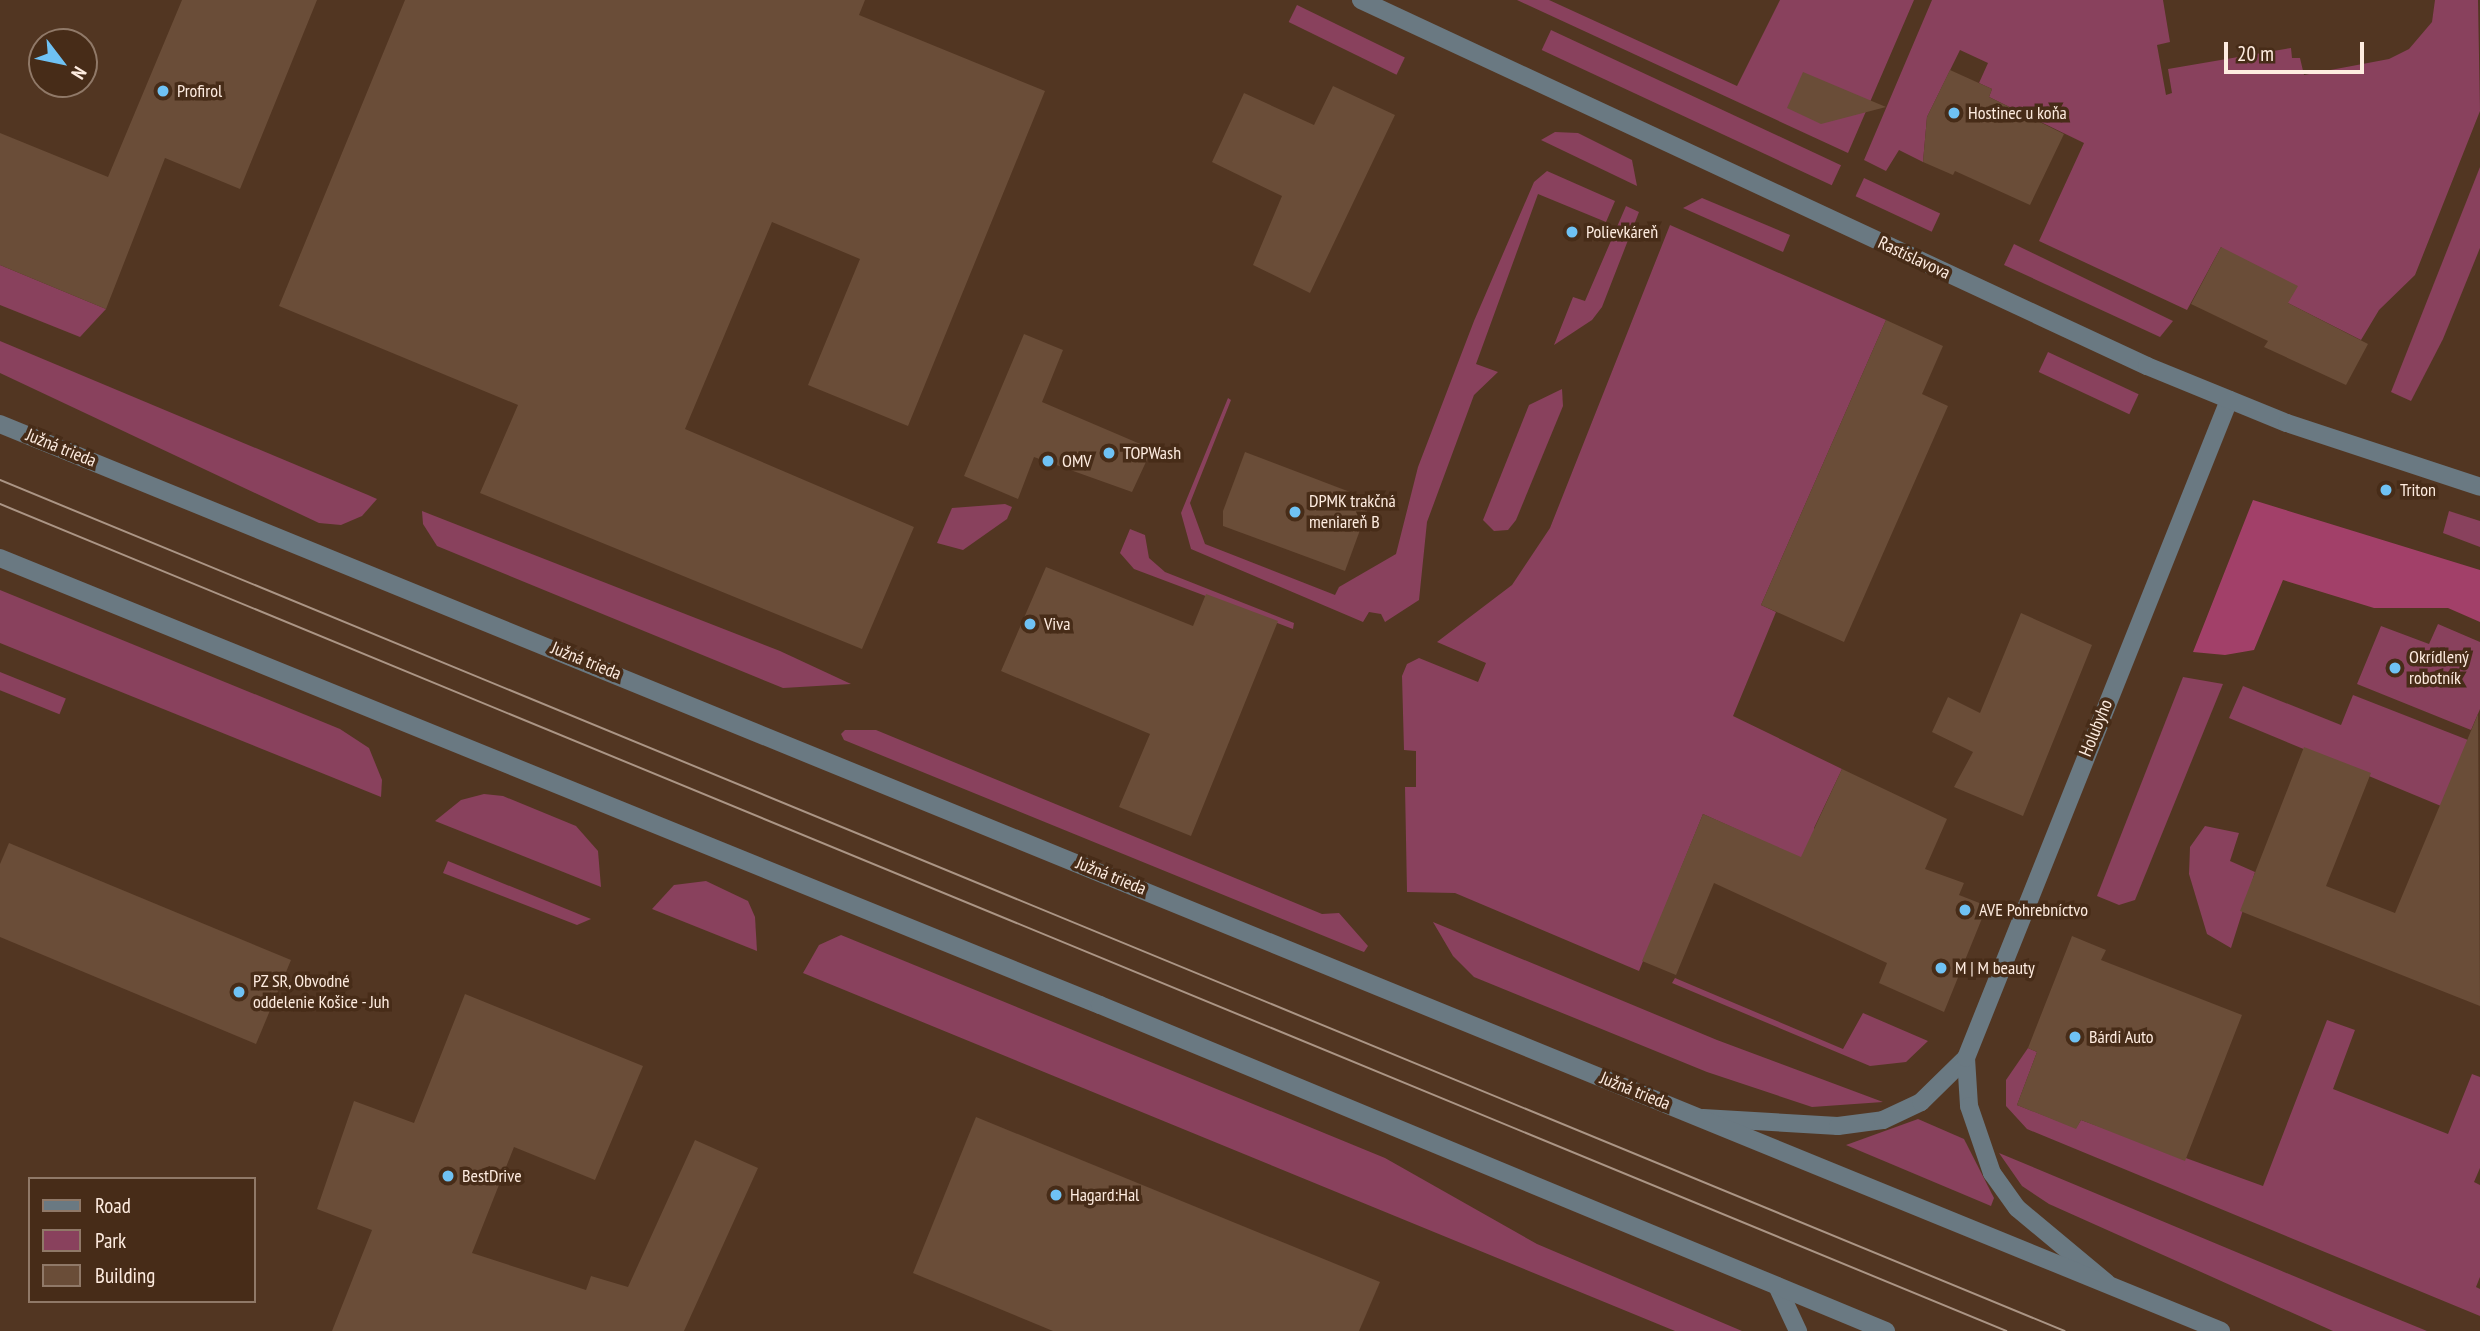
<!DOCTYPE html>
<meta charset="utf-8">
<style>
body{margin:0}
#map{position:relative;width:2480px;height:1331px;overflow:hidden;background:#523622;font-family:"PT Sans Narrow",sans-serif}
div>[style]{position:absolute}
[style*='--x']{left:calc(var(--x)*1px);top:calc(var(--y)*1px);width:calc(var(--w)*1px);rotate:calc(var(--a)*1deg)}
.green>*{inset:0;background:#89415d;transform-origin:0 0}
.forest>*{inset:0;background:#a24069}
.building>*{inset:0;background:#6a4d38}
.minor>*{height:18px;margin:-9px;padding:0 9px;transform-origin:9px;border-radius:9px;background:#6a7982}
.tertiary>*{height:18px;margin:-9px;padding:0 9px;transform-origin:9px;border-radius:9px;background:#6a7982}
.tram>*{height:2px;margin:-1px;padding:0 1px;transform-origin:1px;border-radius:1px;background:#ab9585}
.dots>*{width:19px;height:19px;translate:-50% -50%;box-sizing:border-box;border:4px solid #472c18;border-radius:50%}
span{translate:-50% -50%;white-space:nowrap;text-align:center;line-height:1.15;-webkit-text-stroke:7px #472c18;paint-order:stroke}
.poi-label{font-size:18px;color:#feece0}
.left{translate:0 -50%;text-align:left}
.street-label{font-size:18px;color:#feece0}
.legend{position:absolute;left:28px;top:1177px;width:228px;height:126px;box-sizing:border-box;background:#472c18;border:2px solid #907968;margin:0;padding:9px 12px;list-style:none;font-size:21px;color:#feece0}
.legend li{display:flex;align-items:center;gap:14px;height:35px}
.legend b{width:35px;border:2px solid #907968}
.north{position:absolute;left:28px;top:28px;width:70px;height:70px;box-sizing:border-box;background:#472c18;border:2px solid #907968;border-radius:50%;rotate:122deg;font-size:19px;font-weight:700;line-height:28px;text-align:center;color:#feece0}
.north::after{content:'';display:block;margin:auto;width:24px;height:32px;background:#6fc2f4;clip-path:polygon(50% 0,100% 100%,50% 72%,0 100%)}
.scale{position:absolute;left:2224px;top:42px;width:140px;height:32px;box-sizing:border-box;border:4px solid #feece0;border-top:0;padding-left:9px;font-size:21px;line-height:24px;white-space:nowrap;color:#feece0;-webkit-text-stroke:5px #472c18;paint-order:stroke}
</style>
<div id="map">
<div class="green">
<i style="clip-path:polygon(1517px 0,1549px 0,1737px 86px,1780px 0,1914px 0,1848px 153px)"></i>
<i style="clip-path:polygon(1932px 0,2163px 0,2170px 42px,2157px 45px,2166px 95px,2172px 93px,2168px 69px,2291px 48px,2292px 58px,2300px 58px,2304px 75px,2389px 59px,2409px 49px,2432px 22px,2435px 0,2478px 0,2480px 111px,2415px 275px,2379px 310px,2361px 340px,2288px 303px,2221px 247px,2187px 310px,2039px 241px,2084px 143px,1989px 97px,1992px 89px,1979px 83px,1988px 63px,1960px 50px,1927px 117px,1923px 162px,1899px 150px,1886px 171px,1864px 160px)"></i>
<i style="left:1297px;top:5px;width:120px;height:19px;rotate:26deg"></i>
<i style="left:1551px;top:30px;width:320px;height:22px;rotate:25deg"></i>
<i style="clip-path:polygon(1555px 132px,1578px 133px,1632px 160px,1637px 186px,1541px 140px)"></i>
<i style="clip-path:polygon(2480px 167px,2480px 248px,2443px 339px,2411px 401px,2391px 392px)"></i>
<i style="clip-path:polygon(1547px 171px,1615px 201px,1606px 222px,1538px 194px,1476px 364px,1498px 372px,1474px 395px,1427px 522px,1419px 600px,1385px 622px,1381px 614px,1369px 612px,1363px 622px,1191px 549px,1181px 513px,1228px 398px,1231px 400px,1190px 503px,1205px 544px,1335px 595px,1339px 587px,1396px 554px,1418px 467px,1474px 321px,1534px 182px)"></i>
<i style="left:1864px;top:178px;width:84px;height:20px;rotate:25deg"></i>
<i style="clip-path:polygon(1702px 198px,1790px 235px,1783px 252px,1683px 208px)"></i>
<i style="clip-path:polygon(1626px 206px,1639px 212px,1602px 307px,1592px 320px,1554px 345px,1573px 297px,1585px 301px)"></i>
<i style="clip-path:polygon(1670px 225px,1886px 320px,1761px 605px,1776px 612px,1733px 716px,1842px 769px,1814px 828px,1829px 871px,1703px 814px,1639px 971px,1455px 893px,1407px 892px,1405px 787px,1416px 787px,1416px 751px,1404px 750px,1402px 676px,1407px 664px,1419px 658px,1478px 682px,1486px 663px,1437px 642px,1512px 585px,1550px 528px)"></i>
<i style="clip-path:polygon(2014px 244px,2173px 321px,2160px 337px,2004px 265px)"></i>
<i style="clip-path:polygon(0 265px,106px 309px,80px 337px,0 305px)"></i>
<i style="clip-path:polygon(0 341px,368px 495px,377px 499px,362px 516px,341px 525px,319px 523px,0 373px)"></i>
<i style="left:2048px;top:352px;width:100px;height:22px;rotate:25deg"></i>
<i style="clip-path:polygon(1562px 389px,1563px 406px,1516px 520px,1508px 530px,1494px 531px,1483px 520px,1529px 405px)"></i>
<i style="clip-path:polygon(1005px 504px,1012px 507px,1007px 519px,963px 550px,937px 543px,952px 508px)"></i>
<i style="clip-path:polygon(422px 511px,780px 651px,851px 684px,783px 688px,437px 546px,423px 524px)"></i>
<i style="clip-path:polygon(2449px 511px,2480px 521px,2480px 547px,2443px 533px)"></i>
<i style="clip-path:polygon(1130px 529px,1145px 535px,1149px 558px,1165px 572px,1294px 623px,1293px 629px,1134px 569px,1120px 553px)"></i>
<i style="clip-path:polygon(0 590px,340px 729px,369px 748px,382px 780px,381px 797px,0 643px)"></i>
<i style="clip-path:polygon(2438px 624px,2480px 642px,2480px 709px,2471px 730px,2357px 684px,2381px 626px,2429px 644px)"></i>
<i style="left:0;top:672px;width:71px;height:17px;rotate:22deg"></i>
<i style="clip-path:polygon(2183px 677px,2223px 684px,2135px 900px,2119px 905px,2097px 896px)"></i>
<i style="clip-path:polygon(2243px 686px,2341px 725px,2353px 695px,2468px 740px,2441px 806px,2229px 718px)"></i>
<i style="clip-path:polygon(845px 730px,876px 730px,1322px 914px,1339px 913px,1368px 946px,1364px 952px,1356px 949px,844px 740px,841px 734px)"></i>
<i style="clip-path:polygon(484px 794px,503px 796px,576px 826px,598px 851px,601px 887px,435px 821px,461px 800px)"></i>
<i style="clip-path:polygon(2205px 826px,2239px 833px,2230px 861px,2255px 872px,2231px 948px,2207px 934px,2189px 874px,2190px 847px)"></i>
<i style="clip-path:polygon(448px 861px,591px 919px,577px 925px,443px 873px)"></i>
<i style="clip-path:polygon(706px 881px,748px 901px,755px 917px,757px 951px,652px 909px,674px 885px)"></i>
<i style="clip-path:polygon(1433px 922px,1717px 1040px,1883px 1102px,1812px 1107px,1707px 1072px,1474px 977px,1453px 956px)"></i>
<i style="clip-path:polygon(841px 935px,1385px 1158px,1537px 1244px,1742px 1331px,1675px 1331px,803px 973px,819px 945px)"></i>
<i style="clip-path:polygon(1675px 978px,1843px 1049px,1863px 1013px,1928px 1041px,1906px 1062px,1870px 1066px,1672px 983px)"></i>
<i style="clip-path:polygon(2327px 1020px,2355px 1030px,2333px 1089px,2448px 1134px,2472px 1074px,2480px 1077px,2480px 1168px,2474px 1182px,2480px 1185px,2480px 1277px,2476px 1287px,2480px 1289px,2480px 1316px,2027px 1129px,2006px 1106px,2006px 1080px,2028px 1048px,2037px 1052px,2017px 1105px,2076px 1128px,2081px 1120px,2263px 1186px)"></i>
<i style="clip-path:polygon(1918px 1119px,1964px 1139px,1994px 1198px,1991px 1206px,1846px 1145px)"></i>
<i style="clip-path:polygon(1999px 1153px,2344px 1297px,2427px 1331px,2333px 1331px,2049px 1204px,2022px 1186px)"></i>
</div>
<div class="forest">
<i style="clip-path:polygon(2253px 500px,2480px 570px,2480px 622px,2448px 608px,2374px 608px,2283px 580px,2254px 650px,2225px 655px,2193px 652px)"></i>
</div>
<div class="building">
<i style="clip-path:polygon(182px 0,317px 0,240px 189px,165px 158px,106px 309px,0 265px,0 133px,108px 177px)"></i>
<i style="clip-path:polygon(405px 0,865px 0,859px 15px,1045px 91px,908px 426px,808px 385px,860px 259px,772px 222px,685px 429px,914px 527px,862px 649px,480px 493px,518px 405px,279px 306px)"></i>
<i style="clip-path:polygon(1950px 70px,1992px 89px,1989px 97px,2064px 134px,2030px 205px,1955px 171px,1953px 175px,1923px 162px,1927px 117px)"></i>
<i style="clip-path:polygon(1803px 72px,1886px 107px,1821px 124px,1787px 108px)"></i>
<i style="clip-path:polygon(1333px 86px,1395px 115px,1310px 293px,1253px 265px,1282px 196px,1212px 162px,1244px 93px,1314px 125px)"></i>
<i style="clip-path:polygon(2221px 247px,2298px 286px,2288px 303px,2368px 344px,2346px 385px,2264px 347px,2268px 341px,2191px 304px)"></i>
<i style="clip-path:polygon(1886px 320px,1943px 346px,1922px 394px,1948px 406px,1844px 642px,1761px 605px)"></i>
<i style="clip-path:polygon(1024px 334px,1063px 350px,1042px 402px,1152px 449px,1132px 492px,1034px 457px,1018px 499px,964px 476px)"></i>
<i style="clip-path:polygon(1245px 452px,1371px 500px,1345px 571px,1223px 526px,1223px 511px)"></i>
<i style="clip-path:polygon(1046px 567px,1193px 626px,1206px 594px,1278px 621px,1191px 836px,1119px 807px,1150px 734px,1001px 671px)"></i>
<i style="clip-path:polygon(2021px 613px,2092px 645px,2023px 816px,1954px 787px,1973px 752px,1932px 732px,1948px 697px,1980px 713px)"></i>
<i style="clip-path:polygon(2478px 714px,2480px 1006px,2240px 911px,2304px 747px,2371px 773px,2326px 886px,2395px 913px)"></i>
<i style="clip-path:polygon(1842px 769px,1947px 819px,1925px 869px,1964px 883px,1959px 895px,1987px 906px,1944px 1012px,1879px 983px,1887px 963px,1714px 883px,1676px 975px,1642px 961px,1703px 814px,1801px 857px)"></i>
<i style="clip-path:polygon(9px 843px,291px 960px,256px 1044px,0 937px,0 864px)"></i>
<i style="clip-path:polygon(2072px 936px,2106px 950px,2101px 960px,2242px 1015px,2185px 1161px,2081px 1120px,2076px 1129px,2017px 1105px,2037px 1052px,2028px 1048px)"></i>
<i style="clip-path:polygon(465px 994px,643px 1066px,595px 1180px,514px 1147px,472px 1253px,586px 1290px,591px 1276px,628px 1287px,695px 1140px,758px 1168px,684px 1331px,332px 1331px,372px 1230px,317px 1209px,354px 1101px,414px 1123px)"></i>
<i style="clip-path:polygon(976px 1117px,1380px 1282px,1359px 1331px,1053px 1331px,913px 1273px)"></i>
</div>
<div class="minor">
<i style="--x:1966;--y:1058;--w:48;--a:86.4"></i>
<i style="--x:1969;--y:1106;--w:71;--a:71.1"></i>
<i style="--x:1992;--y:1173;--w:43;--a:54.5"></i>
<i style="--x:2017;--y:1208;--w:117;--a:39.8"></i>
<i style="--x:1703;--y:1118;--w:135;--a:3.4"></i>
<i style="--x:1838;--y:1126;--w:45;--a:-7.6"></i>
<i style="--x:1883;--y:1120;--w:42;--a:-25.3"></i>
<i style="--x:1921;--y:1102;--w:63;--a:-44.4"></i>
<i style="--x:1966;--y:1058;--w:709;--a:-68.21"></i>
<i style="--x:1777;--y:1286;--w:50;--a:65"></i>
</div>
<div class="tertiary">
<i style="--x:1361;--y:0;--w:867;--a:24.97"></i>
<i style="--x:2147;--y:366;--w:151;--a:22.2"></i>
<i style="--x:2287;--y:423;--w:203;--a:18.3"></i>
<i style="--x:0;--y:424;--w:2399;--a:22.21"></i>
<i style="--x:0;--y:558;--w:1187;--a:22.12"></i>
<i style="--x:1100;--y:1005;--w:851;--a:22.53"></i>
</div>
<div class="tram">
<i style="--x:0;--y:480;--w:2233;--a:22.4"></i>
<i style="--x:0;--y:504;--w:2170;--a:22.4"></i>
</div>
<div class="dots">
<i style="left:163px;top:91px;background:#6fc2f4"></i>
<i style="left:1954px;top:113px;background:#6fc2f4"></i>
<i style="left:1572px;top:232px;background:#6fc2f4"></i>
<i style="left:1109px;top:453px;background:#6fc2f4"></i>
<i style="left:1048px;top:461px;background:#6fc2f4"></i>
<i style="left:2386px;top:490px;background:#6fc2f4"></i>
<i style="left:1295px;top:512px;background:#6fc2f4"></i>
<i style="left:1030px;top:624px;background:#6fc2f4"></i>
<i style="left:2395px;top:668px;background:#6fc2f4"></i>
<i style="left:1965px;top:910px;background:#6fc2f4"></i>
<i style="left:1941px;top:968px;background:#6fc2f4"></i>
<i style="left:239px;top:992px;background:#6fc2f4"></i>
<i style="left:2075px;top:1037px;background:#6fc2f4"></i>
<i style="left:448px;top:1176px;background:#6fc2f4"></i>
<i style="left:1056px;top:1195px;background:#6fc2f4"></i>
</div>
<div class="poi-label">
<span class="left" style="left:177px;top:91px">Profirol</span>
<span class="left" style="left:1968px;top:113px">Hostinec u koňa</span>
<span class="left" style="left:1586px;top:232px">Polievkáreň</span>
<span class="left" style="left:1123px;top:453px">TOPWash</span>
<span class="left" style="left:1062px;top:461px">OMV</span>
<span class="left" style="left:2400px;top:490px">Triton</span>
<span class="left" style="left:1309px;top:512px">DPMK trakčná<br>meniareň B</span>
<span class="left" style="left:1044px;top:624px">Viva</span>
<span class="left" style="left:2409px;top:668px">Okrídlený<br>robotník</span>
<span class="left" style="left:1979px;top:910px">AVE Pohrebníctvo</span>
<span class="left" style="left:1955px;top:968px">M | M beauty</span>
<span class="left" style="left:253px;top:992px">PZ SR, Obvodné<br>oddelenie Košice - Juh</span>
<span class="left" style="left:2089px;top:1037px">Bárdi Auto</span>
<span class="left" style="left:462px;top:1176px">BestDrive</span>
<span class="left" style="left:1070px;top:1195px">Hagard:Hal</span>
</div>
<div class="street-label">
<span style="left:1914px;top:258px;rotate:25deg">Rastislavova</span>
<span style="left:61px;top:448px;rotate:22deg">Južná trieda</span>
<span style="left:586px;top:661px;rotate:22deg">Južná trieda</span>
<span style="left:2096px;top:728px;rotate:-68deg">Holubyho</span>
<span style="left:1111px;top:876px;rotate:22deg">Južná trieda</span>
<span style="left:1635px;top:1091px;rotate:22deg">Južná trieda</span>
</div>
<ul class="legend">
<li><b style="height:9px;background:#6a7982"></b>Road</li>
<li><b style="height:19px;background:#89415d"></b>Park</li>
<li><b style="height:19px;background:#6a4d38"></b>Building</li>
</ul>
<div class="north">N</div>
<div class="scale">20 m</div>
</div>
